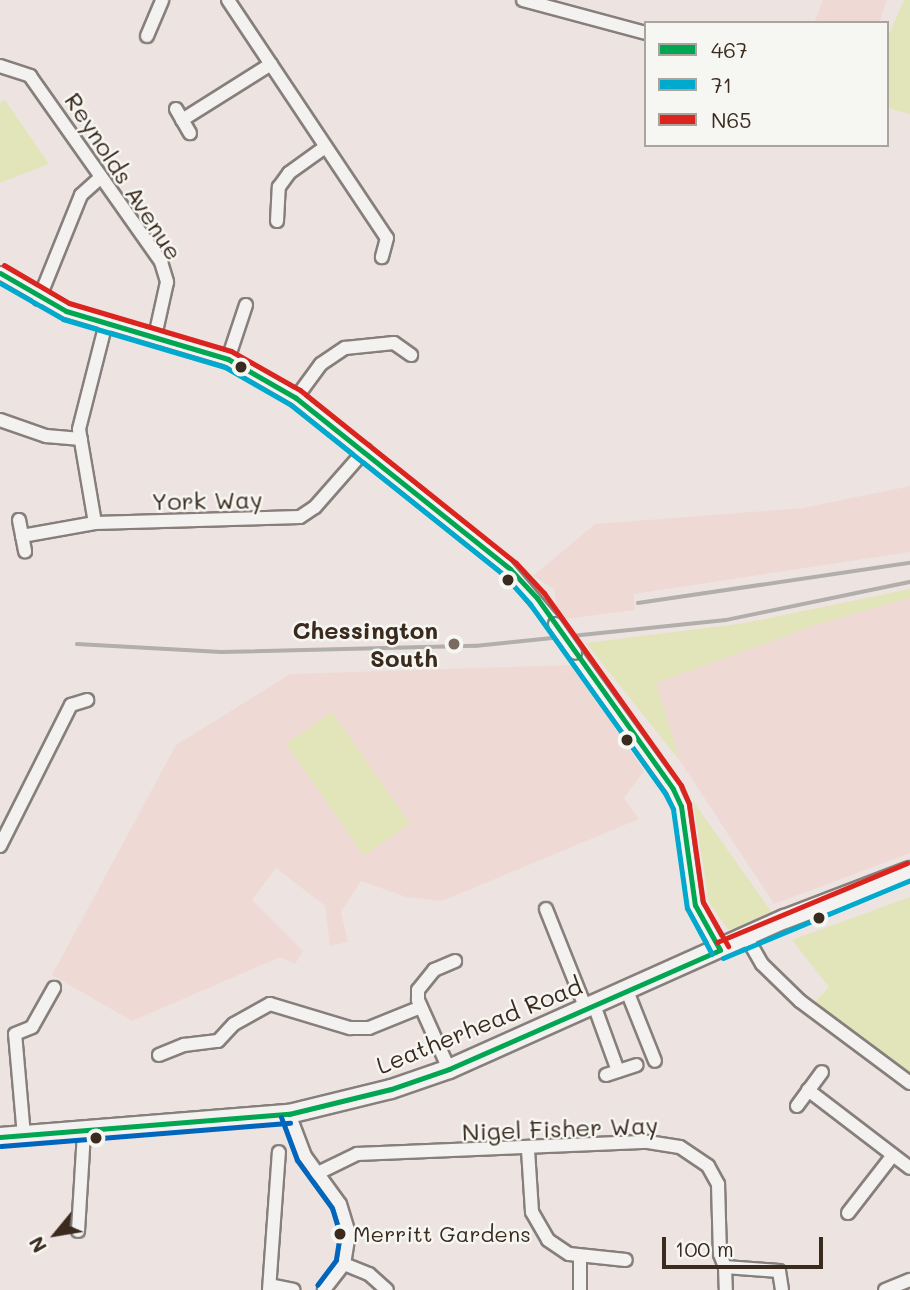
<!DOCTYPE html>
<style>
body{margin:0}
#map{position:relative;width:910px;height:1290px;overflow:hidden;background:#ede4e1;font-family:Mali,sans-serif}
div>[style]{position:absolute}
[style*='--x']{left:calc(var(--x)*1px);top:calc(var(--y)*1px);width:calc(var(--w)*1px);rotate:calc(var(--a)*1deg)}
.built>*{inset:0;background:#eed9d5}
.green>*{inset:0;background:#e1e5b9;transform-origin:0 0}
.roads{filter:drop-shadow(2px 0 #867f7b) drop-shadow(-2px 0 #867f7b) drop-shadow(0 2px #867f7b) drop-shadow(0 -2px #867f7b)}
.minor>*{height:12px;margin:-6px;padding:0 6px;transform-origin:6px;border-radius:6px;background:#f4f2f0}
.highway>*{height:18px;margin:-9px;padding:0 9px;transform-origin:9px;border-radius:9px;background:#f4f2f0}
.rail>*{height:3.5px;margin:-1.75px;padding:0 1.75px;transform-origin:1.75px;border-radius:1.75px;background:#b1aeab}
.bridges{filter:drop-shadow(2px 0 #867f7b) drop-shadow(-2px 0 #867f7b) drop-shadow(0 2px #867f7b) drop-shadow(0 -2px #867f7b)}
.minor-bridge>*{height:12px;margin:-6px;padding:0 6px;transform-origin:6px;border-radius:6px;background:#f4f2f0}
.bus-1>*{height:5px;margin:-2.5px;padding:0 2.5px;transform-origin:2.5px;border-radius:2.5px;background:#00a651}
.bus-2>*{height:5px;margin:-2.5px;padding:0 2.5px;transform-origin:2.5px;border-radius:2.5px;background:#00a9ce}
.bus-3>*{height:5px;margin:-2.5px;padding:0 2.5px;transform-origin:2.5px;border-radius:2.5px;background:#dc241f}
.bus-4>*{height:5px;margin:-2.5px;padding:0 2.5px;transform-origin:2.5px;border-radius:2.5px;background:#0065bd}
.dots>*{width:19px;height:19px;translate:-50% -50%;box-sizing:border-box;border:4px solid #f6f6f2;border-radius:50%}
span{translate:-50% -50%;white-space:nowrap;text-align:center;line-height:1.15;-webkit-text-stroke:5px #f6f6f2;paint-order:stroke}
.bus-label{font-size:22px;color:#3b2a1e}
.left{translate:0 -50%;text-align:left}
.street-label{font-size:24px;color:#3b2a1e}
.poi-label{font-size:24px;color:#3b2a1e;font-weight:700}
.right{translate:-100% -50%;text-align:right}
.legend{position:absolute;left:644px;top:21px;width:245px;height:126px;box-sizing:border-box;background:#f6f6f2;border:2px solid #aba49d;margin:0;padding:9px 12px;list-style:none;font-size:21px;color:#3b2a1e}
.legend li{display:flex;align-items:center;gap:14px;height:35px}
.legend b{width:35px;border:2px solid #aba49d}
.north{position:absolute;left:21px;top:1199px;width:70px;height:70px;-webkit-text-stroke:5px #f6f6f2;paint-order:stroke;rotate:240deg;font-size:19px;font-weight:700;line-height:28px;text-align:center;color:#3b2a1e}
.north::after{content:'';display:block;margin:auto;width:24px;height:32px;background:#3b2a1e;clip-path:polygon(50% 0,100% 100%,50% 72%,0 100%)}
.scale{position:absolute;left:662px;top:1237px;width:161px;height:32px;box-sizing:border-box;border:4px solid #3b2a1e;border-top:0;padding-left:9px;font-size:21px;line-height:24px;white-space:nowrap;color:#3b2a1e;-webkit-text-stroke:5px #f6f6f2;paint-order:stroke}
</style>
<div id="map">
<div class="built">
<i style="clip-path:polygon(823px 0,887px 0,879px 23px,814px 23px)"></i>
<i style="clip-path:polygon(910px 486px,910px 552px,634px 594px,635px 610px,565px 619px,557px 609px,554px 589px,533px 576px,595px 524px,803px 508px)"></i>
<i style="clip-path:polygon(910px 598px,910px 853px,774px 904px,680px 761px,656px 683px,818px 624px)"></i>
<i style="clip-path:polygon(573px 665px,644px 771px,624px 798px,639px 819px,442px 901px,406px 897px,361px 881px,341px 912px,348px 942px,330px 946px,325px 906px,276px 868px,252px 900px,303px 951px,295px 964px,280px 957px,132px 1021px,52px 975px,176px 745px,290px 674px)"></i>
</div>
<div class="green">
<i style="clip-path:polygon(904px 0,910px 0,910px 114px,887px 108px,887px 39px)"></i>
<i style="clip-path:polygon(5px 100px,49px 164px,0 183px,0 103px)"></i>
<i style="clip-path:polygon(910px 589px,910px 598px,818px 624px,656px 683px,680px 761px,586px 643px,745px 623px)"></i>
<i style="left:332px;top:712px;width:136px;height:56px;rotate:55deg"></i>
<i style="clip-path:polygon(693px 801px,773px 914px,739px 930px,728px 929px,709px 903px)"></i>
<i style="clip-path:polygon(910px 897px,910px 1076px,814px 1003px,829px 987px,792px 940px)"></i>
</div>
<div class="roads">
<div class="minor">
<i style="--x:228;--y:0;--w:286;--a:56.3"></i>
<i style="--x:387;--y:238;--w:20;--a:105"></i>
<i style="--x:523;--y:0;--w:127;--a:15"></i>
<i style="--x:147;--y:36;--w:39;--a:-67"></i>
<i style="--x:0;--y:66;--w:32;--a:18"></i>
<i style="--x:30;--y:76;--w:228;--a:54.8"></i>
<i style="--x:161;--y:262;--w:21;--a:73"></i>
<i style="--x:167;--y:282;--w:55;--a:102.5"></i>
<i style="--x:176;--y:109;--w:28;--a:60"></i>
<i style="--x:182;--y:120;--w:105;--a:-32.2"></i>
<i style="--x:277;--y:221;--w:34;--a:-87"></i>
<i style="--x:279;--y:187;--w:17;--a:-54"></i>
<i style="--x:289;--y:173;--w:44;--a:-35.8"></i>
<i style="--x:0;--y:273;--w:76;--a:29.9"></i>
<i style="--x:66;--y:311;--w:169;--a:16.5"></i>
<i style="--x:228;--y:359;--w:78;--a:29.8"></i>
<i style="--x:296;--y:398;--w:268;--a:38.6"></i>
<i style="--x:505;--y:565;--w:77;--a:49.7"></i>
<i style="--x:39;--y:299;--w:112;--a:-68"></i>
<i style="--x:81;--y:195;--w:27;--a:-42"></i>
<i style="--x:228;--y:359;--w:57;--a:-71.6"></i>
<i style="--x:296;--y:398;--w:42;--a:-53.7"></i>
<i style="--x:321;--y:364;--w:29;--a:-34"></i>
<i style="--x:345;--y:348;--w:49;--a:-5.8"></i>
<i style="--x:394;--y:343;--w:21;--a:35"></i>
<i style="--x:0;--y:420;--w:49;--a:19.2"></i>
<i style="--x:46;--y:436;--w:35;--a:5"></i>
<i style="--x:19;--y:520;--w:32;--a:79"></i>
<i style="--x:95;--y:523;--w:95;--a:-99.7"></i>
<i style="--x:79;--y:429;--w:109;--a:-75.7"></i>
<i style="--x:22;--y:536;--w:74;--a:-10.1"></i>
<i style="--x:95;--y:523;--w:205;--a:-1.7"></i>
<i style="--x:300;--y:517;--w:18;--a:-34"></i>
<i style="--x:315;--y:507;--w:76;--a:-48.7"></i>
<i style="--x:575;--y:653;--w:168;--a:54.2"></i>
<i style="--x:673;--y:789;--w:19;--a:65"></i>
<i style="--x:681;--y:806;--w:100;--a:82"></i>
<i style="--x:695;--y:905;--w:51;--a:60.9"></i>
<i style="--x:0;--y:846;--w:158;--a:-63.3"></i>
<i style="--x:71;--y:705;--w:17;--a:-17"></i>
<i style="--x:546;--y:909;--w:108;--a:68.2"></i>
<i style="--x:747;--y:938;--w:30;--a:60"></i>
<i style="--x:762;--y:964;--w:53;--a:44.2"></i>
<i style="--x:800;--y:1001;--w:137;--a:36.7"></i>
<i style="--x:627;--y:991;--w:75;--a:68.2"></i>
<i style="--x:594;--y:1005;--w:70;--a:70"></i>
<i style="--x:159;--y:1055;--w:27;--a:-22"></i>
<i style="--x:184;--y:1045;--w:34;--a:-7"></i>
<i style="--x:218;--y:1041;--w:23;--a:-47"></i>
<i style="--x:234;--y:1024;--w:41;--a:-29.1"></i>
<i style="--x:270;--y:1004;--w:84;--a:16.7"></i>
<i style="--x:350;--y:1028;--w:19;--a:0"></i>
<i style="--x:369;--y:1028;--w:56;--a:-22"></i>
<i style="--x:449;--y:1069;--w:76;--a:-114.2"></i>
<i style="--x:418;--y:1000;--w:10;--a:-90"></i>
<i style="--x:418;--y:990;--w:26;--a:-51"></i>
<i style="--x:434;--y:970;--w:23;--a:-23"></i>
<i style="--x:606;--y:1075;--w:32;--a:-18"></i>
<i style="--x:808;--y:1090;--w:128;--a:37.4"></i>
<i style="--x:797;--y:1106;--w:42;--a:-53.7"></i>
<i style="--x:289;--y:1114;--w:45;--a:69.1"></i>
<i style="--x:305;--y:1156;--w:59;--a:53.9"></i>
<i style="--x:340;--y:1204;--w:30;--a:73"></i>
<i style="--x:349;--y:1233;--w:31;--a:99"></i>
<i style="--x:344;--y:1264;--w:33;--a:128"></i>
<i style="--x:24;--y:1136;--w:102;--a:-95"></i>
<i style="--x:15;--y:1034;--w:18;--a:-22"></i>
<i style="--x:32;--y:1027;--w:45;--a:-60.6"></i>
<i style="--x:528;--y:1150;--w:62;--a:86.3"></i>
<i style="--x:532;--y:1212;--w:32;--a:60"></i>
<i style="--x:548;--y:1240;--w:25;--a:34"></i>
<i style="--x:569;--y:1254;--w:57;--a:6"></i>
<i style="--x:316;--y:1174;--w:46;--a:-26"></i>
<i style="--x:357;--y:1154;--w:291;--a:-2.4"></i>
<i style="--x:648;--y:1142;--w:32;--a:9"></i>
<i style="--x:680;--y:1147;--w:34;--a:34"></i>
<i style="--x:708;--y:1166;--w:21;--a:61"></i>
<i style="--x:718;--y:1184;--w:70;--a:88.4"></i>
<i style="--x:720;--y:1254;--w:14;--a:69"></i>
<i style="--x:725;--y:1267;--w:54;--a:4.2"></i>
<i style="--x:779;--y:1271;--w:19;--a:81"></i>
<i style="--x:848;--y:1213;--w:73;--a:-52.2"></i>
<i style="--x:78;--y:1231;--w:99;--a:-86.5"></i>
<i style="--x:344;--y:1264;--w:27;--a:22"></i>
<i style="--x:369;--y:1274;--w:24;--a:42"></i>
<i style="--x:725;--y:1267;--w:23;--a:88"></i>
<i style="--x:270;--y:1285;--w:24;--a:12"></i>
<i style="--x:269;--y:1290;--w:138;--a:-85.9"></i>
<i style="--x:580;--y:1290;--w:33;--a:-90"></i>
<i style="--x:885;--y:1290;--w:27;--a:-22"></i>
</div>
<div class="highway">
<i style="--x:0;--y:1137;--w:290;--a:-4.6"></i>
<i style="--x:289;--y:1114;--w:105;--a:-13.8"></i>
<i style="--x:391;--y:1089;--w:61;--a:-19"></i>
<i style="--x:449;--y:1069;--w:368;--a:-24.1"></i>
<i style="--x:785;--y:919;--w:134;--a:-21"></i>
</div>
</div>
<div class="rail">
<i style="--x:638;--y:603;--w:275;--a:-8.4"></i>
<i style="--x:77;--y:644;--w:144;--a:3.2"></i>
<i style="--x:221;--y:652;--w:254;--a:-1.4"></i>
<i style="--x:475;--y:646;--w:252;--a:-5.9"></i>
<i style="--x:726;--y:620;--w:188;--a:-11.7"></i>
</div>
<div class="bridges">
<div class="minor-bridge">
<i style="--x:555;--y:624;--w:35;--a:55"></i>
</div>
</div>
<div class="bus-1">
<i style="--x:0;--y:273;--w:76;--a:29.9"></i>
<i style="--x:66;--y:311;--w:169;--a:16.5"></i>
<i style="--x:228;--y:359;--w:78;--a:29.8"></i>
<i style="--x:296;--y:398;--w:274;--a:38.6"></i>
<i style="--x:510;--y:569;--w:40;--a:47"></i>
<i style="--x:537;--y:598;--w:234;--a:54.5"></i>
<i style="--x:673;--y:789;--w:19;--a:65"></i>
<i style="--x:681;--y:806;--w:100;--a:82"></i>
<i style="--x:695;--y:905;--w:51;--a:60.9"></i>
<i style="--x:0;--y:1137;--w:290;--a:-4.6"></i>
<i style="--x:289;--y:1114;--w:105;--a:-13.8"></i>
<i style="--x:391;--y:1089;--w:61;--a:-19"></i>
<i style="--x:449;--y:1069;--w:296;--a:-23.7"></i>
</div>
<div class="bus-2">
<i style="--x:0;--y:283;--w:73;--a:29.7"></i>
<i style="--x:63;--y:319;--w:169;--a:16.5"></i>
<i style="--x:225;--y:367;--w:76;--a:29.9"></i>
<i style="--x:291;--y:405;--w:273;--a:38.6"></i>
<i style="--x:504;--y:575;--w:39;--a:48"></i>
<i style="--x:530;--y:604;--w:232;--a:54.5"></i>
<i style="--x:665;--y:793;--w:18;--a:63"></i>
<i style="--x:673;--y:809;--w:100;--a:82"></i>
<i style="--x:687;--y:908;--w:52;--a:61.5"></i>
<i style="--x:723;--y:958;--w:203;--a:-22.6"></i>
</div>
<div class="bus-3">
<i style="--x:4;--y:265;--w:75;--a:30.3"></i>
<i style="--x:69;--y:303;--w:169;--a:16.5"></i>
<i style="--x:231;--y:351;--w:79;--a:29.5"></i>
<i style="--x:300;--y:390;--w:277;--a:38.7"></i>
<i style="--x:516;--y:563;--w:41;--a:47"></i>
<i style="--x:544;--y:593;--w:236;--a:54.5"></i>
<i style="--x:681;--y:785;--w:21;--a:67"></i>
<i style="--x:689;--y:804;--w:99;--a:81.9"></i>
<i style="--x:703;--y:902;--w:51;--a:60.4"></i>
<i style="--x:717;--y:942;--w:206;--a:-22.6"></i>
</div>
<div class="bus-4">
<i style="--x:281;--y:1117;--w:46;--a:69.6"></i>
<i style="--x:297;--y:1160;--w:59;--a:53.9"></i>
<i style="--x:332;--y:1208;--w:27;--a:73"></i>
<i style="--x:340;--y:1234;--w:26;--a:99"></i>
<i style="--x:336;--y:1260;--w:31;--a:127"></i>
<i style="--x:1;--y:1146;--w:290;--a:-4.6"></i>
</div>
<div class="dots">
<i style="left:241px;top:367px;background:#3b2a1e"></i>
<i style="left:508px;top:580px;background:#3b2a1e"></i>
<i style="left:454px;top:644px;background:#796b62"></i>
<i style="left:627px;top:740px;background:#3b2a1e"></i>
<i style="left:819px;top:918px;background:#3b2a1e"></i>
<i style="left:96px;top:1138px;background:#3b2a1e"></i>
<i style="left:340px;top:1234px;background:#3b2a1e"></i>
</div>
<div class="bus-label">
<span class="left" style="left:353px;top:1234px">Merritt Gardens</span>
</div>
<div class="street-label">
<span style="left:124px;top:176px;rotate:57deg">Reynolds Avenue</span>
<span style="left:207px;top:500px;rotate:-1deg">York Way</span>
<span style="left:479px;top:1025px;rotate:-22deg">Leatherhead Road</span>
<span style="left:560px;top:1128px;rotate:-2deg">Nigel Fisher Way</span>
</div>
<div class="poi-label">
<span class="right" style="left:438px;top:644px">Chessington<br>South</span>
</div>
<ul class="legend">
<li><b style="height:9px;background:#00a651"></b>467</li>
<li><b style="height:9px;background:#00a9ce"></b>71</li>
<li><b style="height:9px;background:#dc241f"></b>N65</li>
</ul>
<div class="north">N</div>
<div class="scale">100 m</div>
</div>
